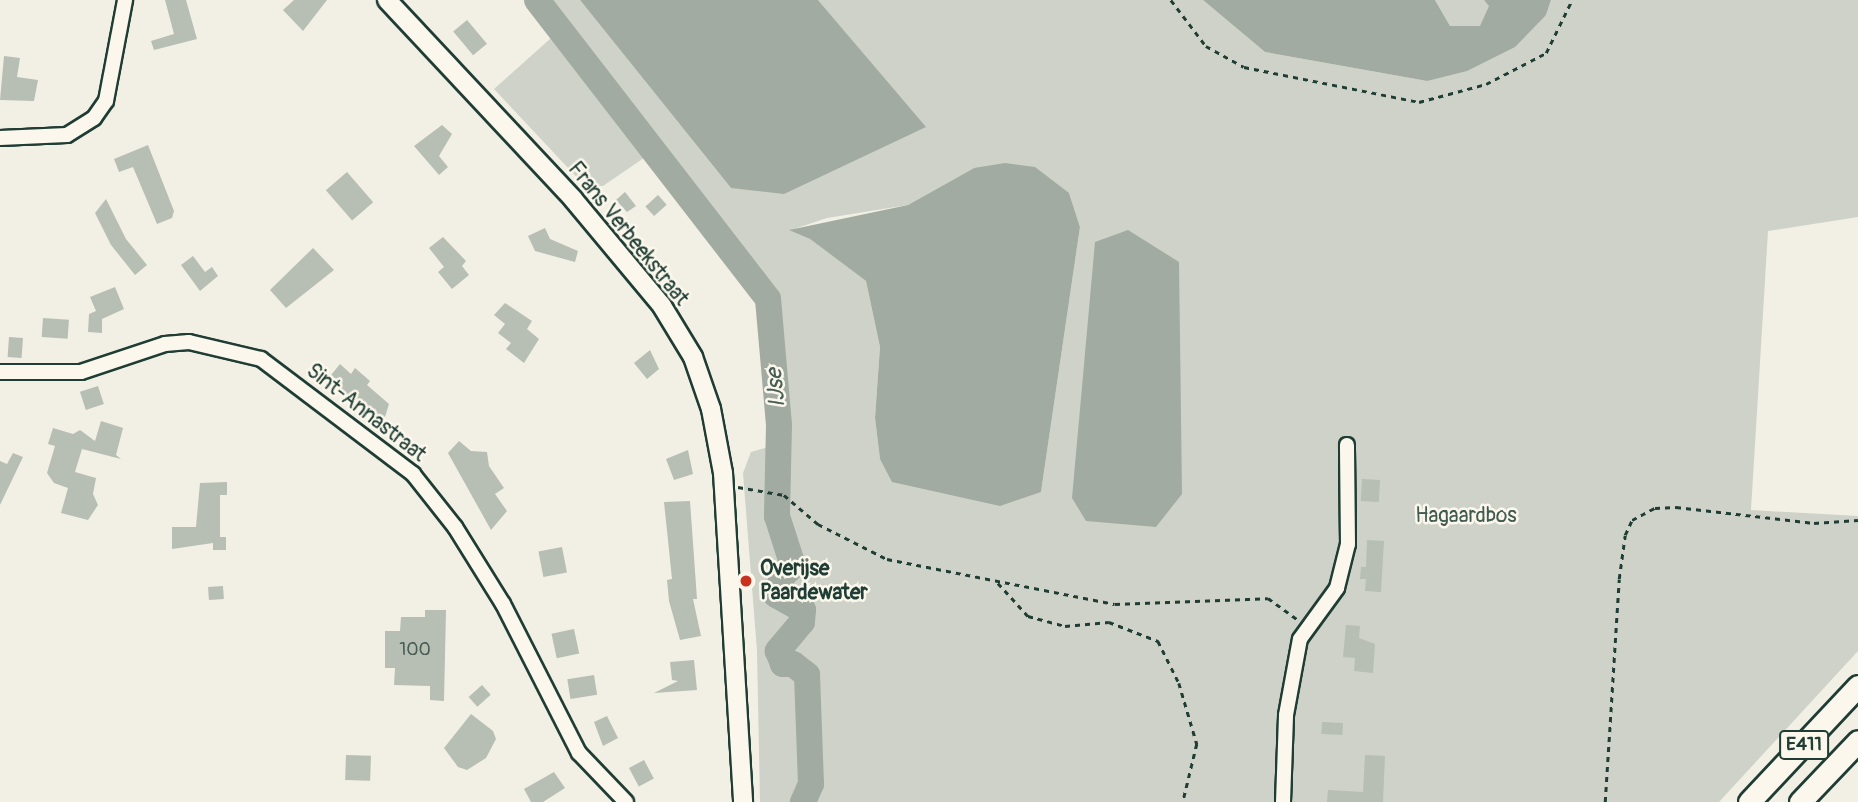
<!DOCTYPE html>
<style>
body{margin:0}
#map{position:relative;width:1858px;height:802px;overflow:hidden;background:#f2f0e5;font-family:Pangolin,sans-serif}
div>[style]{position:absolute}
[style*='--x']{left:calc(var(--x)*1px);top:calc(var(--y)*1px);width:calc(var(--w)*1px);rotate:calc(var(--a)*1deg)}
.green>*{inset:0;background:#cfd2c8}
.water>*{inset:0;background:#a2aba1}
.river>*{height:26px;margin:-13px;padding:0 13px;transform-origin:13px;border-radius:13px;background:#a2aba1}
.building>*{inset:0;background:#b7beb3;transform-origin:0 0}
.path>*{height:2.5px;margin-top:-1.25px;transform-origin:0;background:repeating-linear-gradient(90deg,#1f3d34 0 5px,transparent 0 10px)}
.roads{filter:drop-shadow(2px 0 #1f3d34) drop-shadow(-2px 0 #1f3d34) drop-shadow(0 2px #1f3d34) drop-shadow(0 -2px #1f3d34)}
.minor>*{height:14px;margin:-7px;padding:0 7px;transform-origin:7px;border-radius:7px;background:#fbf7ec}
.major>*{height:18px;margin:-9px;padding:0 9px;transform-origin:9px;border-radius:9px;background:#fbf7ec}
.highway>*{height:21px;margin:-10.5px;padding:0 10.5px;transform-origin:10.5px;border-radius:10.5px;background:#fbf7ec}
.dots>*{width:19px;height:19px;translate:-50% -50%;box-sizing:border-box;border:4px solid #fbf7ec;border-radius:50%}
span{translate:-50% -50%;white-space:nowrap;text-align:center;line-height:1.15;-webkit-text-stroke:5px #fbf7ec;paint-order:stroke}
.number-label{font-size:18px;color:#455d54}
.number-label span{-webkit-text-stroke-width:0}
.shield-label span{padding:2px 5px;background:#fbf7ec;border:2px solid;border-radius:5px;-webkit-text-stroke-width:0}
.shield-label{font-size:19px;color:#1f3d34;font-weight:700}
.street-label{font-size:21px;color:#1f3d34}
.park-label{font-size:21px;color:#425b52}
.poi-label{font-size:21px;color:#1f3d34;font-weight:700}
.left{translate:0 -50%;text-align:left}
.water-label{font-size:23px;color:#465e55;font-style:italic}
</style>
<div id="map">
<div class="green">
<i style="clip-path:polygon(evenodd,537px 0,580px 0,731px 188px,925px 127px,818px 0,1203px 0,1265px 52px,1427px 81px,1546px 15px,1551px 0,1858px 0,1858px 217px,1768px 231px,1751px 510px,1858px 516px,1858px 651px,1719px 802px,760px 802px,757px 651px,743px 473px,751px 452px,779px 444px,768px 299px,654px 151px,603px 186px,586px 187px,494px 89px,560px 30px,537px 0,974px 168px,1069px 193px,1080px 227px,1041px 492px,880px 459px,875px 418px,880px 347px,866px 281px,810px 239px,791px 230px,827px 218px,908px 205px,974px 168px)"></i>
<i style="clip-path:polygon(1435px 0,1484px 0,1490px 5px,1481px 26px,1450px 26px)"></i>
</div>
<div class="water">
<i style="clip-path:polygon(580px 0,818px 0,926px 127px,784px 194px,731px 188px)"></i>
<i style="clip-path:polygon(1203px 0,1435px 0,1450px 26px,1480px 26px,1489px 6px,1484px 0,1551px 0,1546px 15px,1515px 47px,1467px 71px,1427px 81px,1265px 52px)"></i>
<i style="clip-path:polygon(1005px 163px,1035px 167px,1069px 193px,1080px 227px,1041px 492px,1000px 506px,892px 482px,880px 459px,875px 418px,880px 347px,866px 281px,810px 239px,789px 230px,908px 205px,974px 168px)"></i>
<i style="clip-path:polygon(1128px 230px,1179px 262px,1182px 494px,1156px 527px,1086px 521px,1072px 498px,1095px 242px)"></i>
</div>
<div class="river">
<i style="--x:537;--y:0;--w:378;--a:52.3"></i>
<i style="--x:768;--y:299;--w:126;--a:85"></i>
<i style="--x:779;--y:425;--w:91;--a:91.3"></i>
<i style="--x:777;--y:516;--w:52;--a:72.3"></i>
<i style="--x:793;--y:566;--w:13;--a:138"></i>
<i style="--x:783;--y:575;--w:21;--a:109"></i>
<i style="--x:776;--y:595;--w:31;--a:29"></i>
<i style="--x:803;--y:610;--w:12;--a:95"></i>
<i style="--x:802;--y:622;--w:38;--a:130"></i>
<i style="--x:778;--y:651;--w:14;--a:69"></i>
<i style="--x:783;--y:664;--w:10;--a:0"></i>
<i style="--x:793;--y:664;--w:18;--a:38"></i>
<i style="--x:807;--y:675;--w:109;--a:87.9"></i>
<i style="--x:811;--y:784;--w:20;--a:114"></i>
</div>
<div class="building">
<i style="clip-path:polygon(165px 0,186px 0,197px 39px,154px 50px,151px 41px,174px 34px)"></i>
<i style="clip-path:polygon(294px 0,327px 0,303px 31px,283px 10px)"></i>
<i style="left:467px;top:20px;width:31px;height:18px;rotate:50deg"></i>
<i style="clip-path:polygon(4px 56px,20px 58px,17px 77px,38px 80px,34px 101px,0 100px)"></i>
<i style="clip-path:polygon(442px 125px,452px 134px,439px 156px,448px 167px,439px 175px,414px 146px)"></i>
<i style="clip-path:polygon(148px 145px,174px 211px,172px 218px,157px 224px,133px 167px,119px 172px,114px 159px)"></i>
<i style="left:347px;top:172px;width:40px;height:28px;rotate:49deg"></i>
<i style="clip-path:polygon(625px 192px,636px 206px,627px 212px,616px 200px)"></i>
<i style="left:658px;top:195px;width:13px;height:17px;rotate:48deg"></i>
<i style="clip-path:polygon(106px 199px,126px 239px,147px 265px,135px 275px,111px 245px,95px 213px)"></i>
<i style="clip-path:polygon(545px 228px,550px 239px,578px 251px,575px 262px,535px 251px,528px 236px)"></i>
<i style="clip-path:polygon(443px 237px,466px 261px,462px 266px,469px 275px,452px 289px,438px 272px,444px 267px,429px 248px)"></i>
<i style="clip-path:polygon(313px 248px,334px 270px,286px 308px,270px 290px)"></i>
<i style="clip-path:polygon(193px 256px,205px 272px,212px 267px,218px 276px,200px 291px,181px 265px)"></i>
<i style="clip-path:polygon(115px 287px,124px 309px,102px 319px,102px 333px,88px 332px,89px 314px,96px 311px,90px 297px)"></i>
<i style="clip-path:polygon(505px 303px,532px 321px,527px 329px,539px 339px,524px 363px,506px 349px,511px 343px,498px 333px,505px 324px,494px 315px)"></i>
<i style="left:43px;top:318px;width:26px;height:19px;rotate:4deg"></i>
<i style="left:9px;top:337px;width:14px;height:20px;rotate:4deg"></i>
<i style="clip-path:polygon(650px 350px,659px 369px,647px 379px,634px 363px)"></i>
<i style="clip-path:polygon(340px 364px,351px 374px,355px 368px,370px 381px,367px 385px,389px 404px,385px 417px,377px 417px,360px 401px,357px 405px,338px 389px,342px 384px,331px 375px)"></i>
<i style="left:98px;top:386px;width:19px;height:19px;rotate:72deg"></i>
<i style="clip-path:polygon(101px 421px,123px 428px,116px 455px,121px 459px,82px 449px,75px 472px,96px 478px,93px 494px,98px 505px,88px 520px,61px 513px,68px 488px,54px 483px,47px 473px,55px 446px,48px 444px,53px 428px,73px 434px,80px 430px,95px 441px)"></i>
<i style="clip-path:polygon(459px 441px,471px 451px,487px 452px,489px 466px,504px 488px,495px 494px,507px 511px,491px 530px,448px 453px)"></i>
<i style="clip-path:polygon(688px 450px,693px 474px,674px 480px,666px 459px)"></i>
<i style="clip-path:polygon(13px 453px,23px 457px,0 505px,0 461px,7px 464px)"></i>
<i style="left:1362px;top:479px;width:18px;height:22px;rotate:3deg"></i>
<i style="clip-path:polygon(227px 482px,227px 495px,220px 495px,220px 537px,226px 537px,226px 550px,213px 550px,213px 543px,172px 549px,172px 527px,196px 527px,200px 483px)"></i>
<i style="clip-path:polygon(690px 501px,697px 599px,693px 599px,701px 636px,680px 640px,669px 601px,667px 580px,672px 579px,664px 502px)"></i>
<i style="clip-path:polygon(1367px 540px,1384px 541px,1381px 592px,1365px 591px,1366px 579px,1360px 579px,1361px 567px,1366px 567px)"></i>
<i style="left:562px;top:547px;width:26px;height:24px;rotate:79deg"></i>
<i style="left:223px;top:586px;width:13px;height:15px;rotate:86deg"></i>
<i style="clip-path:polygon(425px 610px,446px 610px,444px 701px,430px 700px,430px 686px,394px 685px,395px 668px,385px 668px,385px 631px,400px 631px,401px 617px,425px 617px)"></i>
<i style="clip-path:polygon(1346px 625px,1360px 626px,1359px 638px,1375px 644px,1373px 673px,1354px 671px,1355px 658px,1343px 657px)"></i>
<i style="left:574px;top:629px;width:25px;height:23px;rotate:78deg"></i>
<i style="clip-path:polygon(694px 660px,697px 690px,654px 693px,678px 681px,672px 680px,670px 662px)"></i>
<i style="left:594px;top:675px;width:20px;height:27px;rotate:81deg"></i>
<i style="left:482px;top:685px;width:13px;height:18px;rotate:48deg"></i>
<i style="clip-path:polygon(471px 714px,493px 731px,496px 739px,486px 758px,467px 770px,458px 767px,444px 748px)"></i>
<i style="clip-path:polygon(607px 716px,618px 738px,603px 746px,594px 722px)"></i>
<i style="left:1322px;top:722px;width:21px;height:12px;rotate:3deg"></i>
<i style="left:346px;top:755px;width:25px;height:25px;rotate:2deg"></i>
<i style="clip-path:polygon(1365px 755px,1385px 756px,1383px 802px,1327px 802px,1328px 790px,1363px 792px)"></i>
<i style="left:644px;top:760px;width:21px;height:17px;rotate:62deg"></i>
<i style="clip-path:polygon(554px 772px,565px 788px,543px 802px,531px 802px,524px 789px)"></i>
</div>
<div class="path">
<i style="--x:1171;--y:0;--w:58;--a:52.7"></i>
<i style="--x:1206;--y:46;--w:43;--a:28.9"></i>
<i style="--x:1244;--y:67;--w:178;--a:11.3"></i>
<i style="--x:1419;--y:102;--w:69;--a:-15"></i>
<i style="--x:1486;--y:84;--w:68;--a:-27.3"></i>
<i style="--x:1546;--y:53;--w:59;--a:-63.9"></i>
<i style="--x:738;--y:487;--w:47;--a:9.9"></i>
<i style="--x:784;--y:495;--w:45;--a:40.5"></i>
<i style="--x:818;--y:524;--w:77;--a:26.9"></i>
<i style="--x:887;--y:559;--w:232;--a:11.2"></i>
<i style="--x:1115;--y:604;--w:153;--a:-2.2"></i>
<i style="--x:1268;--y:598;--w:37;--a:36"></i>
<i style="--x:998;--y:583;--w:45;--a:47.7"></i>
<i style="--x:1028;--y:616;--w:38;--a:15"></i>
<i style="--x:1065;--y:626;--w:44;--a:-5.2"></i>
<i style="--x:1109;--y:622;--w:53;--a:21.2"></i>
<i style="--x:1158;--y:641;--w:47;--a:63.4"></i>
<i style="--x:1179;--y:683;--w:64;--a:73.6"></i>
<i style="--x:1197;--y:744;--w:60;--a:103.6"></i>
<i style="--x:1605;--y:802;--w:223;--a:-86.4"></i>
<i style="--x:1619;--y:579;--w:44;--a:-82.2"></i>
<i style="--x:1625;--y:535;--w:17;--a:-65"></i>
<i style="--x:1632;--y:520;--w:26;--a:-28"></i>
<i style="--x:1655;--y:508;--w:21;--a:-3"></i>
<i style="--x:1676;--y:507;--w:139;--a:6.6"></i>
<i style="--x:1814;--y:523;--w:44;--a:-3.9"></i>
</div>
<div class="roads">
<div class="minor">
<i style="--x:0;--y:138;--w:67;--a:-2.6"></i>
<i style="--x:67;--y:135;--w:32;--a:-32"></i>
<i style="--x:94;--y:118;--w:21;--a:-55"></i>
<i style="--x:106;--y:101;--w:103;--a:-79.3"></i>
<i style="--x:0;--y:372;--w:81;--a:0"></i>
<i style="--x:81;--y:372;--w:89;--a:-18.4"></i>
<i style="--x:165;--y:344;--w:24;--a:-5"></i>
<i style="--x:189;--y:342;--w:74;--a:13.3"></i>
<i style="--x:261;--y:359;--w:191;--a:37.1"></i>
<i style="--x:413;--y:474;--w:68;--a:51.6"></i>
<i style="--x:455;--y:527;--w:91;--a:58.1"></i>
<i style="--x:503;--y:604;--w:167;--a:63"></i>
<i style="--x:579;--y:753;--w:68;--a:46.2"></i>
<i style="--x:1283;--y:802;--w:87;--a:-88"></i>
<i style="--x:1286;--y:715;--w:77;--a:-79.6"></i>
<i style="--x:1300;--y:639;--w:63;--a:-54"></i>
<i style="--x:1337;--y:588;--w:45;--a:-76"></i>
<i style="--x:1348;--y:544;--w:99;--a:-90.6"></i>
</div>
<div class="major">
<i style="--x:387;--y:0;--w:272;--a:46.9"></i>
<i style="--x:573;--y:199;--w:139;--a:50.2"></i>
<i style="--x:662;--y:306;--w:60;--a:58.7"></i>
<i style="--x:693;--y:357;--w:55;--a:70.9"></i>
<i style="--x:711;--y:409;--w:65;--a:79.4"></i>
<i style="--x:723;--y:473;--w:330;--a:86.5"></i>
</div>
<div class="highway">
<i style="--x:1749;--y:802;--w:159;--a:-46.8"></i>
<i style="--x:1800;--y:802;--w:84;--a:-46.4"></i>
</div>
</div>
<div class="dots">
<i style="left:746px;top:581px;background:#c8321e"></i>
</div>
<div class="number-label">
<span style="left:415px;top:650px">100</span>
</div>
<div class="shield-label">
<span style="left:1804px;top:745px">E411</span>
</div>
<div class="street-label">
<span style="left:628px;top:234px;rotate:51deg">Frans Verbeekstraat</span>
<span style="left:366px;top:413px;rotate:38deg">Sint-Annastraat</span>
</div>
<div class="park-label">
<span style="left:1466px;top:516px">Hagaardbos</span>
</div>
<div class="poi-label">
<span class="left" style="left:760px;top:581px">Overijse<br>Paardewater</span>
</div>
<div class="water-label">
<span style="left:776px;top:388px;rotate:-95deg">IJse</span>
</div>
</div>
